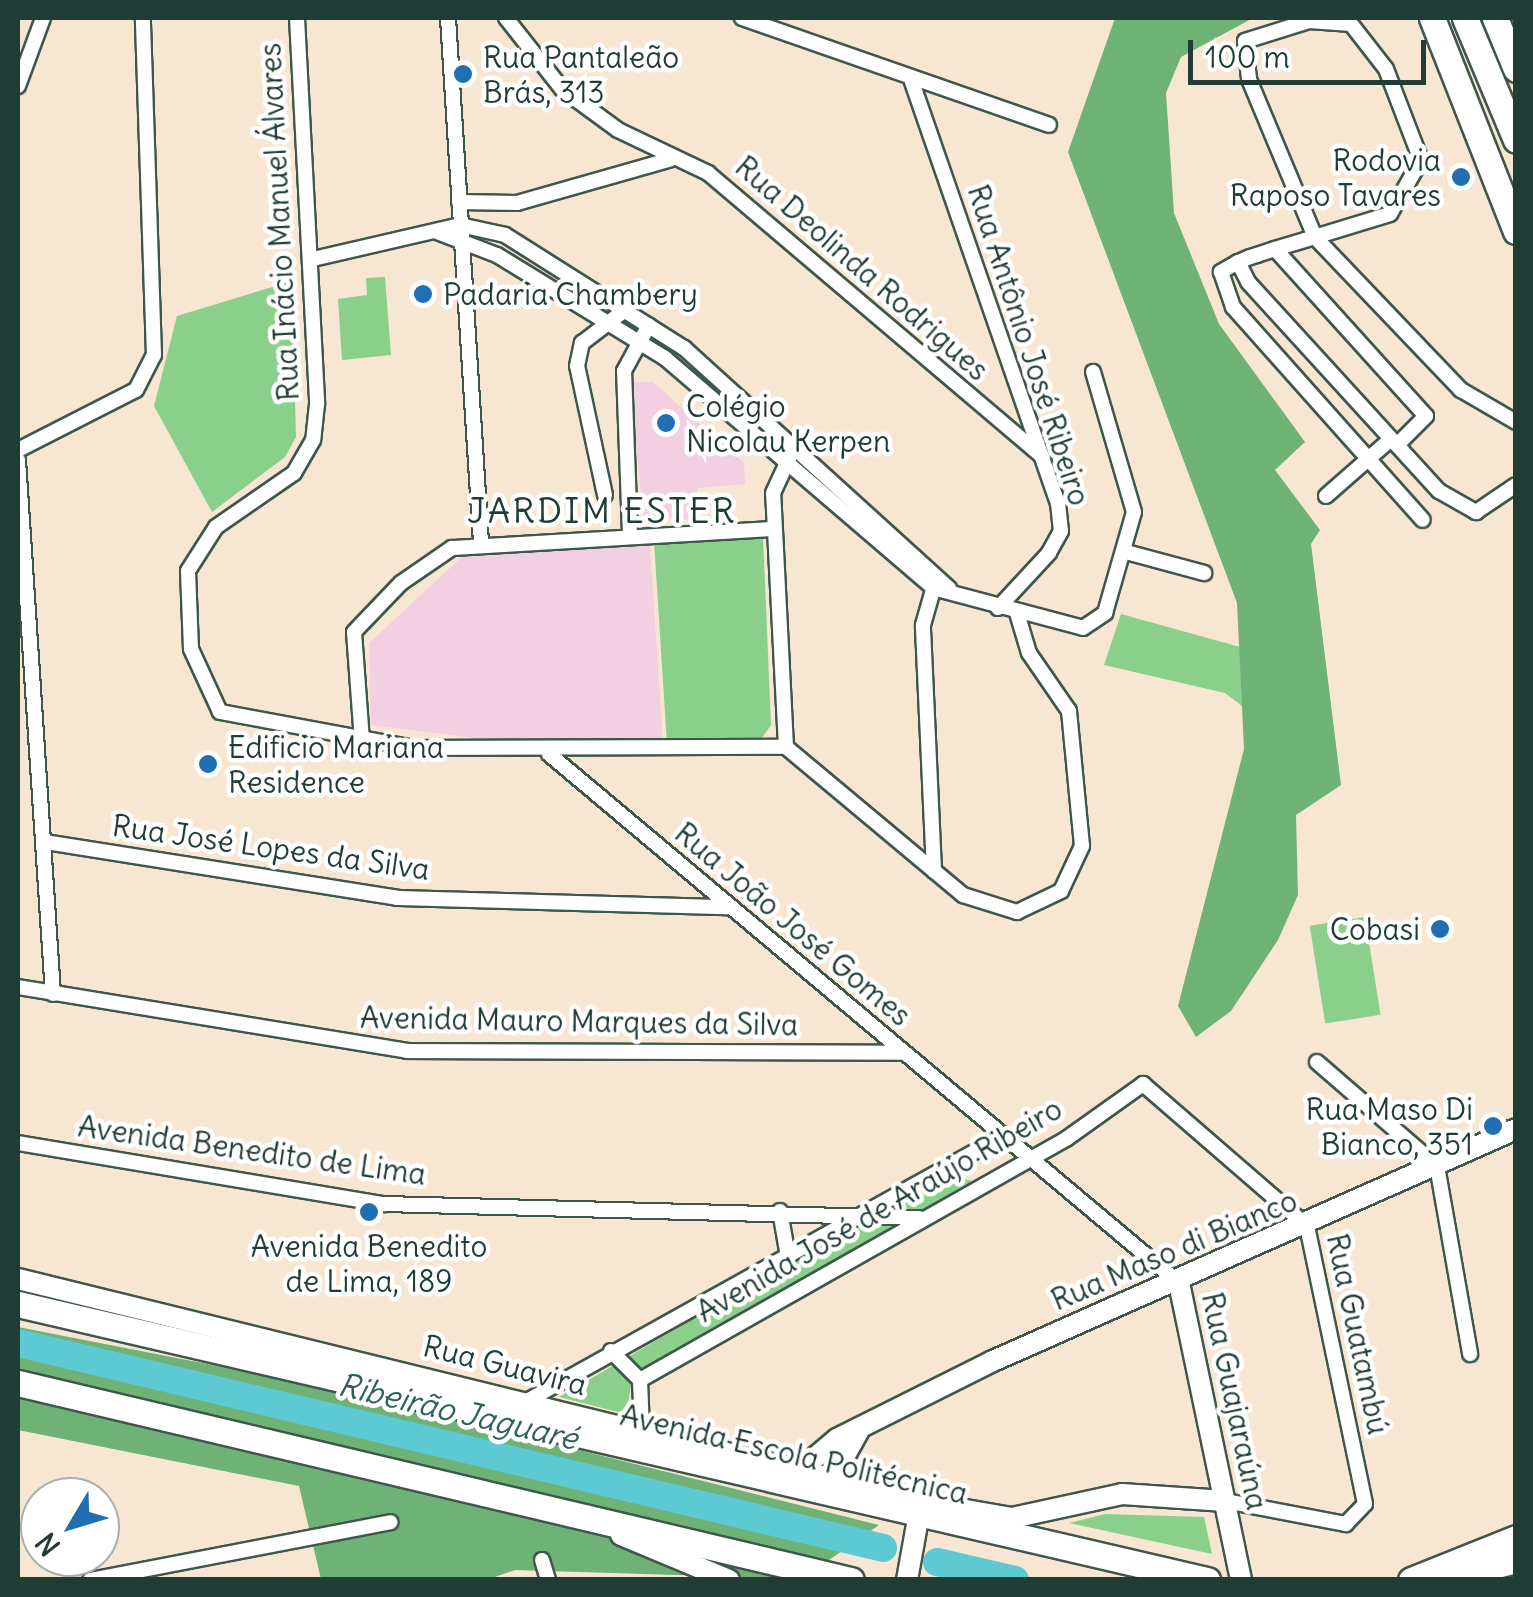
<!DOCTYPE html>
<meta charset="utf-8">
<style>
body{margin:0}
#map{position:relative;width:1533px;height:1597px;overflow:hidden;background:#f7e6d2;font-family:Delius,sans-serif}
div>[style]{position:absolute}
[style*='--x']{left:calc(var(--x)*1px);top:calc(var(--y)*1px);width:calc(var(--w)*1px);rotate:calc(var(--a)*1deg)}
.built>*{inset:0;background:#f2cfe1}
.green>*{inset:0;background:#8ad08a;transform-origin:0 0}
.forest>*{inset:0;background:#6fb276}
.river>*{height:28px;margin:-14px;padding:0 14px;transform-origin:14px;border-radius:14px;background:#5cc9d3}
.roads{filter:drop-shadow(2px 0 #3f564c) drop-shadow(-2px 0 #3f564c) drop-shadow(0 2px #3f564c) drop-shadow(0 -2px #3f564c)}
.street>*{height:14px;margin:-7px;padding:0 7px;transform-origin:7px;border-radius:7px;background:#fff}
.secondary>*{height:20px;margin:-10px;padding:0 10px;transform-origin:10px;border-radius:10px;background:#fff}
.highway>*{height:25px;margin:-12.5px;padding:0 12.5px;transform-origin:12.5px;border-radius:12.5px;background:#fff}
.dots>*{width:28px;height:28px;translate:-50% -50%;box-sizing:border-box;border:5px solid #fff;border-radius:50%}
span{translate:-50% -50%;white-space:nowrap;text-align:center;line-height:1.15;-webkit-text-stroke:9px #fff;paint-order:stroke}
.poi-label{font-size:30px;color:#1f3d34}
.left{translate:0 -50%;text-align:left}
.right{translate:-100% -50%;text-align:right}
.street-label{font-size:30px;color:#1f3d34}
.water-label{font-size:32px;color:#2e605c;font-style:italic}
.quarter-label{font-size:35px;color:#1f3d34;letter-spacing:2.5px}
.frame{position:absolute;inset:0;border:20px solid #1f3d34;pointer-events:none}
.north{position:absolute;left:20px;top:1477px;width:100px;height:100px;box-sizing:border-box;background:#fff;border:2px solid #a5b1ae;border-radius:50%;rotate:232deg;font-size:28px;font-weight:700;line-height:40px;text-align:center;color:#1f3d34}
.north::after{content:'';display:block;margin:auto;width:35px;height:45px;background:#1f6fb2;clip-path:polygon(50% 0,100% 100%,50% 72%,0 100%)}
.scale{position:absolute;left:1188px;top:40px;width:238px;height:45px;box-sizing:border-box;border:5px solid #1f3d34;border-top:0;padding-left:12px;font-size:30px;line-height:35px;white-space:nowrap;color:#1f3d34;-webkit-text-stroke:8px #fff;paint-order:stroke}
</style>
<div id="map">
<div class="built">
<i style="clip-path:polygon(630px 382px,653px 382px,744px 463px,745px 484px,697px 488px,700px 521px,643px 515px)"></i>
<i style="clip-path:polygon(650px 546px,663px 743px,547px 747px,371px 725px,369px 643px,463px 556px)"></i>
</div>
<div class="green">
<i style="clip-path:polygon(385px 277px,391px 355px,342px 360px,338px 299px,367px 295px,366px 278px)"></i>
<i style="clip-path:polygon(292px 281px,296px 437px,285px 457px,212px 512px,154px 406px,177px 316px)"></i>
<i style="clip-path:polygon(763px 536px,771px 725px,760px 741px,667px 744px,654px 541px)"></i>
<i style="clip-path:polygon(1121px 614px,1240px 647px,1242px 706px,1225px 693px,1104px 665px)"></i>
<i style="left:1365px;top:917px;width:99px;height:56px;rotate:81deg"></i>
<i style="clip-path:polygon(942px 1174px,972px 1181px,633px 1375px,626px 1414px,559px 1397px)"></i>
<i style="clip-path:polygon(1105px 1514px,1204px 1517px,1212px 1554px,1069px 1523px)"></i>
</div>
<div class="forest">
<i style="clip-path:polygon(1115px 18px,1253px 18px,1181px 57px,1166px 93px,1174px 213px,1219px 324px,1305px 442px,1275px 470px,1320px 530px,1311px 544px,1341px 785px,1296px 815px,1298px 895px,1278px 940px,1231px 1011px,1196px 1037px,1178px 1006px,1244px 749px,1237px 603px,1068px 152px)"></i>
<i style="clip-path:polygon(18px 1327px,335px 1389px,879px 1525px,802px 1579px,515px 1570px,486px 1580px,321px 1579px,299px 1486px,18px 1430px)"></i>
</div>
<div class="river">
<i style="--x:18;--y:1343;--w:889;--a:13.33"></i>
<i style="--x:937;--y:1562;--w:80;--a:13"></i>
</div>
<div class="roads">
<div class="street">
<i style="--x:297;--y:18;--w:387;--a:87"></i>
<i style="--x:317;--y:404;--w:36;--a:96"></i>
<i style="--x:313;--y:440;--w:38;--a:120"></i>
<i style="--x:294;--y:473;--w:95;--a:145.3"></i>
<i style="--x:216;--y:527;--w:52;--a:122.5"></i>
<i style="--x:188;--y:571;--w:78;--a:87.8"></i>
<i style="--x:191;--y:649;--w:69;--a:65.3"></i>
<i style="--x:220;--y:712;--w:198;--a:10.5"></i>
<i style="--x:415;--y:748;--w:371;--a:-0.2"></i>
<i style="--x:786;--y:747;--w:231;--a:39.9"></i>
<i style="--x:963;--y:895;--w:57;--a:17.5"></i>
<i style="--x:1017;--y:912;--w:49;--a:-25.5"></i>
<i style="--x:1061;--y:891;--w:50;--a:-65"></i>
<i style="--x:1082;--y:846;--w:136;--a:-95.5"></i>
<i style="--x:1069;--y:711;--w:70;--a:-124.6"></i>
<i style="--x:1029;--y:653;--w:42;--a:-106.7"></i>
<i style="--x:448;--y:18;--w:525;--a:86.4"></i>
<i style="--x:506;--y:18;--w:90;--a:51.7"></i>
<i style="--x:562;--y:89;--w:69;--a:36.2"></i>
<i style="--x:618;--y:130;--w:100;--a:25.5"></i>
<i style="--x:708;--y:173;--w:439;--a:40.3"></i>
<i style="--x:742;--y:18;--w:325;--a:19.2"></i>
<i style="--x:912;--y:82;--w:446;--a:70.9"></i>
<i style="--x:1058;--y:503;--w:28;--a:84"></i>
<i style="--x:1061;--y:531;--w:25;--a:119"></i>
<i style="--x:1049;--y:553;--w:75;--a:132.8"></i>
<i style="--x:18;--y:86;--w:72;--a:-69.8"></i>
<i style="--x:459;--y:202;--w:58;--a:1"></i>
<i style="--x:517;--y:203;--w:160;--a:-15.9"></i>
<i style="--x:437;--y:232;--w:64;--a:21"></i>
<i style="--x:497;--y:255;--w:197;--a:31.5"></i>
<i style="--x:665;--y:358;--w:353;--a:40.6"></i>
<i style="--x:933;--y:588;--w:155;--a:14.9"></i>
<i style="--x:1083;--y:628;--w:27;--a:-34"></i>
<i style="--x:1105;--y:613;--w:105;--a:-74"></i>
<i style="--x:1134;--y:512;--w:146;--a:-106.3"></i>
<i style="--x:1275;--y:249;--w:225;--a:47.9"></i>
<i style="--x:1426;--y:416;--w:41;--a:135"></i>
<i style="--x:313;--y:259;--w:151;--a:-13"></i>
<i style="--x:460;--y:225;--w:46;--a:12.5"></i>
<i style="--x:505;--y:235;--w:212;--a:32.3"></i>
<i style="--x:684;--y:348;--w:358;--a:42.2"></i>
<i style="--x:1238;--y:262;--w:20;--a:150"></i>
<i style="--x:1221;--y:272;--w:37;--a:71"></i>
<i style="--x:1233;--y:307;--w:285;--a:48.3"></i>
<i style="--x:1516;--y:422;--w:64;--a:-149.8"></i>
<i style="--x:1461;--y:390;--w:211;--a:-133.7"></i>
<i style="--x:1315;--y:237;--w:171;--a:-112.7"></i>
<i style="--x:1249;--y:79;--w:38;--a:-96"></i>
<i style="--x:1245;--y:41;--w:67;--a:-17.4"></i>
<i style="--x:1309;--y:21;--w:42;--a:4.1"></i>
<i style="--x:1351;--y:24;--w:57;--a:52.1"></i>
<i style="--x:1386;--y:69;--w:97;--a:69"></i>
<i style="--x:1421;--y:160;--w:62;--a:119.9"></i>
<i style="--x:1390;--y:214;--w:78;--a:163"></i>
<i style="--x:1315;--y:237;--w:42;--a:163.3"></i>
<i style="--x:1275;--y:249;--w:19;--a:162"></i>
<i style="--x:1257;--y:255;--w:7;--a:164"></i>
<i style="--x:1250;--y:257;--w:13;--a:157"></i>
<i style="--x:1238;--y:262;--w:22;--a:63"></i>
<i style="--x:1248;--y:282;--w:283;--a:47.6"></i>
<i style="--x:1439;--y:491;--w:43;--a:29.6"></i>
<i style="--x:1476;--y:512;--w:48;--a:-34"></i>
<i style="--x:18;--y:450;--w:132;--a:-27"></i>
<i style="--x:136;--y:390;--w:39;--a:-63"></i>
<i style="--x:154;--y:355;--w:337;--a:-91.9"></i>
<i style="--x:18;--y:460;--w:535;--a:86.25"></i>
<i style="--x:605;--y:495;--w:132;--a:-102.2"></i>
<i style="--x:577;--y:366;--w:24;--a:-78"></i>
<i style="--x:582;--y:343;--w:54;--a:-37.5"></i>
<i style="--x:1326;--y:496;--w:86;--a:-41.2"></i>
<i style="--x:630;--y:534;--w:163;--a:-92.1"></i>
<i style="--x:624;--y:371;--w:52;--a:-61.5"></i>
<i style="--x:1130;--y:553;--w:77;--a:15.1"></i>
<i style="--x:362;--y:741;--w:109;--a:-94.2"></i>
<i style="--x:354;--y:632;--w:68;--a:-46.2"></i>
<i style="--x:401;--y:583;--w:62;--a:-34.5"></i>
<i style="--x:452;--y:548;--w:322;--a:-3.4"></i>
<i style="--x:786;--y:747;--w:254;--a:-92.9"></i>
<i style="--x:773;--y:493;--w:38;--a:-65"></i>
<i style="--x:549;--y:754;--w:823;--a:40.02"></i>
<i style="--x:45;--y:842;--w:356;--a:9"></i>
<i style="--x:397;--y:898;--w:332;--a:1.6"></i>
<i style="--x:934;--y:871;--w:246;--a:-92.6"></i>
<i style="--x:923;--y:625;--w:44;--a:-74.1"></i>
<i style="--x:18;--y:987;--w:394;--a:9.3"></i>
<i style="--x:407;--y:1051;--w:496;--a:0.2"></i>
<i style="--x:1317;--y:1062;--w:159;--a:40.9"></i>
<i style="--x:1437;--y:1166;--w:191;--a:80"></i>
<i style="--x:18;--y:1143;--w:371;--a:9.5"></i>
<i style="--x:384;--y:1204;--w:535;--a:1.5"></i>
<i style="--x:780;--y:1211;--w:41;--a:80.1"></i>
<i style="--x:611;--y:1351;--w:41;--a:45"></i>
<i style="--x:525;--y:1402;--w:547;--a:-29.1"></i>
<i style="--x:642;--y:1430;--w:50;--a:-92.3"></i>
<i style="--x:640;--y:1380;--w:489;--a:-29.5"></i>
<i style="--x:1066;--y:1139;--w:95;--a:-35.5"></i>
<i style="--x:1143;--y:1084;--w:217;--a:40.9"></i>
<i style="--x:1307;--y:1226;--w:284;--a:78.2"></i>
<i style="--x:1365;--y:1504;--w:28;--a:134"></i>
<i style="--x:1346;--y:1524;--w:123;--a:-169.2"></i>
<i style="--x:542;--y:1560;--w:21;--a:73"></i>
<i style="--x:90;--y:1580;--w:306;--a:-10.9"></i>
</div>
<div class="secondary">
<i style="--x:18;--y:1279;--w:952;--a:13.79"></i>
<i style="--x:943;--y:1506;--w:70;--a:9.9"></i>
<i style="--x:1012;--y:1518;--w:113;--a:-12.3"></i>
<i style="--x:1122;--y:1494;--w:103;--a:3.9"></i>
<i style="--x:1179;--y:1283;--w:303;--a:78.2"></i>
<i style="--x:804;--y:1467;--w:43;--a:-40.3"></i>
<i style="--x:837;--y:1439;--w:174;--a:-26.6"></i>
<i style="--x:993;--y:1361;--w:572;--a:-23.92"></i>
<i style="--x:846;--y:1480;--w:21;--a:-98"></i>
<i style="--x:843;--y:1459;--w:33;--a:-61"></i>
<i style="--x:621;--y:1535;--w:117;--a:22.6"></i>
<i style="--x:907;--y:1580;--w:79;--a:-79.8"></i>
</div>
<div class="highway">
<i style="--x:1432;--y:18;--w:229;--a:68.5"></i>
<i style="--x:1465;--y:18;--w:132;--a:67.3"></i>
<i style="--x:1495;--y:18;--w:55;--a:67.6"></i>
<i style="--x:18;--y:1304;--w:1221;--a:13.07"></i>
<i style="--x:18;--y:1383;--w:856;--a:13.31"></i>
<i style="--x:1462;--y:1574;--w:56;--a:-14.5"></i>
<i style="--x:1411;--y:1580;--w:113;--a:-21.8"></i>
</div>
</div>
<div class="dots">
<i style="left:463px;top:74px;background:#1f6fb2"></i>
<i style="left:1461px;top:177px;background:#1f6fb2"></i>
<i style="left:423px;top:294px;background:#1f6fb2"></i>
<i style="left:666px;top:423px;background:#1f6fb2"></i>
<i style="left:208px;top:764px;background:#1f6fb2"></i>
<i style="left:1440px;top:929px;background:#1f6fb2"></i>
<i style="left:1493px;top:1126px;background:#1f6fb2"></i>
<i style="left:369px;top:1212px;background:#1f6fb2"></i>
</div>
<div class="poi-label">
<span class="left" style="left:483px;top:74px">Rua Pantaleão<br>Brás, 313</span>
<span class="right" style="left:1441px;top:177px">Rodovia<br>Raposo Tavares</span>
<span class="left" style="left:443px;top:294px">Padaria Chambery</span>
<span class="left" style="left:686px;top:423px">Colégio<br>Nicolau Kerpen</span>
<span class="left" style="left:228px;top:764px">Edificio Mariana<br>Residence</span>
<span class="right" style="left:1420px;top:929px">Cobasi</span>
<span class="right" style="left:1473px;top:1126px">Rua Maso Di<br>Bianco, 351</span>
<span style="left:369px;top:1263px">Avenida Benedito<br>de Lima, 189</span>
</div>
<div class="street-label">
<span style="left:279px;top:222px;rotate:-93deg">Rua Inácio Manuel Álvares</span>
<span style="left:862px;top:268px;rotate:41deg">Rua Deolinda Rodrigues</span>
<span style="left:1029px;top:345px;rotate:72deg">Rua Antônio José Ribeiro</span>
<span style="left:271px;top:847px;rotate:8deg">Rua José Lopes da Silva</span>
<span style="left:793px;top:924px;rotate:40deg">Rua João José Gomes</span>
<span style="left:579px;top:1021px;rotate:1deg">Avenida Mauro Marques da Silva</span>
<span style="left:252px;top:1150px;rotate:8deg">Avenida Benedito de Lima</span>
<span style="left:879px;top:1210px;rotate:-30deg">Avenida José de Araújo Ribeiro</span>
<span style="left:1174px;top:1250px;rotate:-23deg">Rua Maso di Bianco</span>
<span style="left:1358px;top:1334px;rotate:78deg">Rua Guatambú</span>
<span style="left:505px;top:1365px;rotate:14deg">Rua Guavira</span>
<span style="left:1235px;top:1401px;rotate:78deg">Rua Guajaraúna</span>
<span style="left:794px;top:1454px;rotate:13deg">Avenida Escola Politécnica</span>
</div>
<div class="water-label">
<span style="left:458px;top:1412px;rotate:13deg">Ribeirão Jaguaré</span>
</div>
<div class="quarter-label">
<span style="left:602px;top:510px">JARDIM ESTER</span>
</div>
<div class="frame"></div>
<div class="north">N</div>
<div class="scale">100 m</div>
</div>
